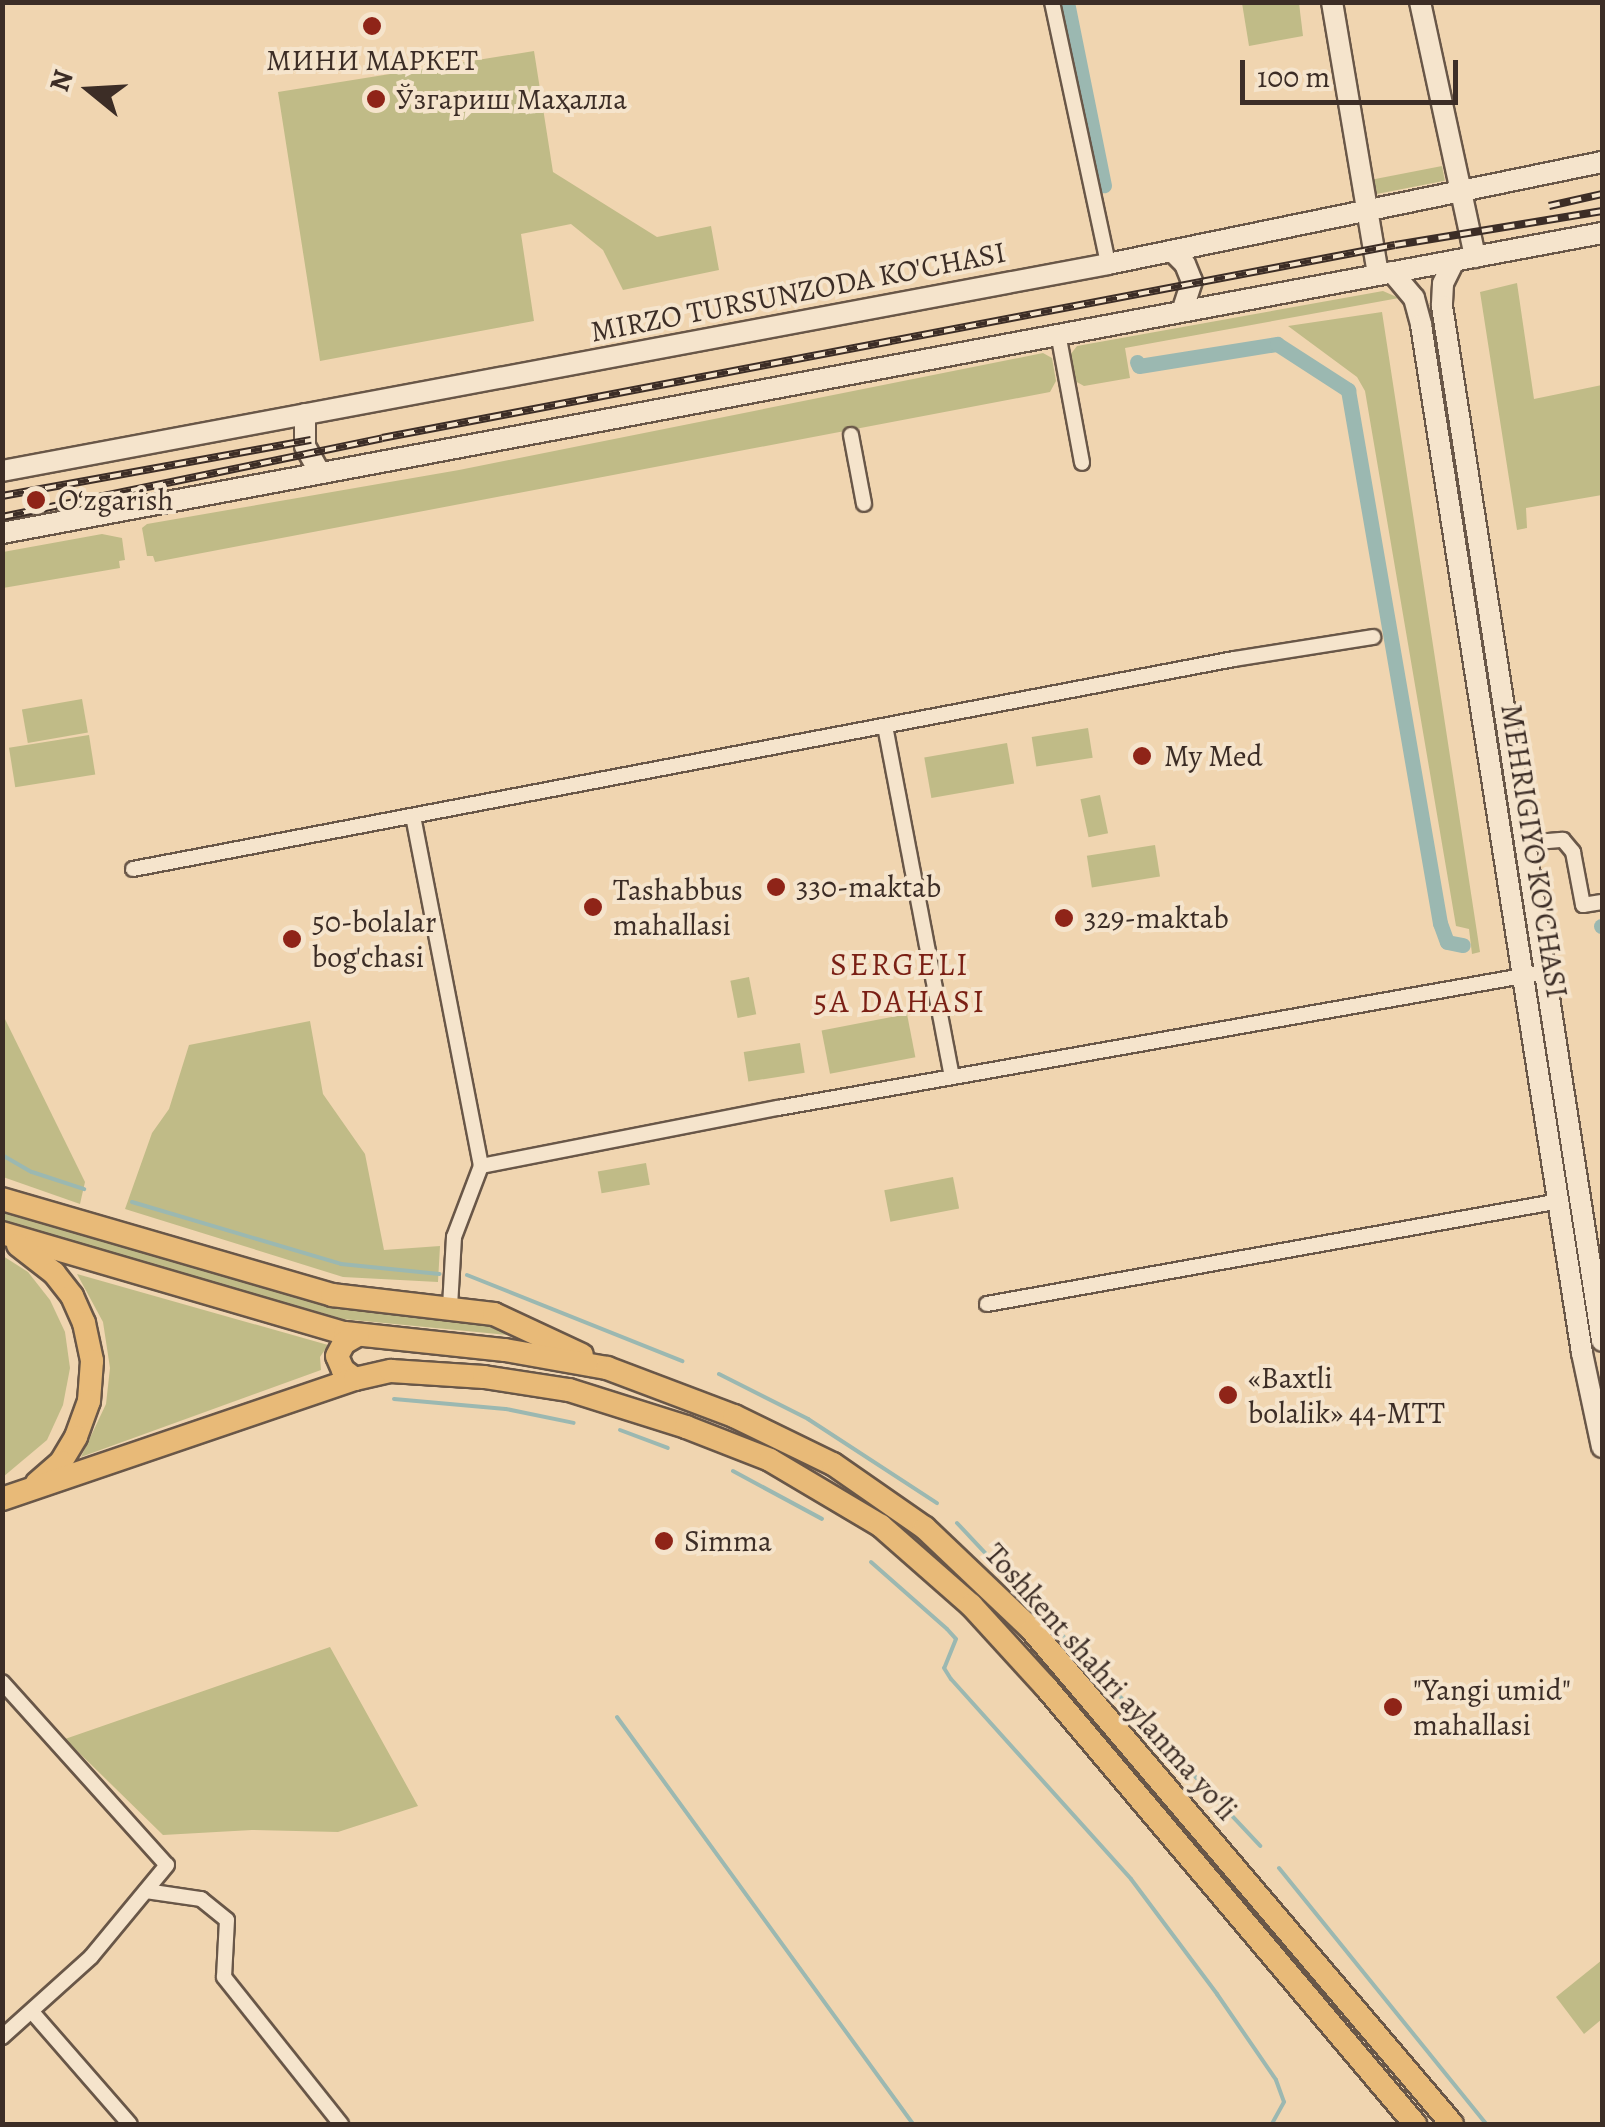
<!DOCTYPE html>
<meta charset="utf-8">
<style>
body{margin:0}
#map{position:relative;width:1605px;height:2127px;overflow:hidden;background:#f0d5b0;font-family:Alegreya,serif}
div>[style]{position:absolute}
.green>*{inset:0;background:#c0bb87;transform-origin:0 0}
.stream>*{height:4px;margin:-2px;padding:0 2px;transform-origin:2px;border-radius:2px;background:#9bb8b1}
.canal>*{height:15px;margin:-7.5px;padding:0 7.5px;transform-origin:7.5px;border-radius:7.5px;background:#9bb8b1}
.roads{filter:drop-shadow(2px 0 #695748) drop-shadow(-2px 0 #695748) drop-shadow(0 2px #695748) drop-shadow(0 -2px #695748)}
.minor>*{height:14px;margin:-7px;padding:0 7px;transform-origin:7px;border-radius:7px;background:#f5e4cc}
.secondary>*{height:20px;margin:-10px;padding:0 10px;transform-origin:10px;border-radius:10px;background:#f5e4cc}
.trunk>*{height:22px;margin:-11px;padding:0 11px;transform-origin:11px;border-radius:11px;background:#e8ba78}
.rail>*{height:8px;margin-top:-4px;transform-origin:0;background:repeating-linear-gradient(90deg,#f5e4cc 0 11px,#3c2d26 0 22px);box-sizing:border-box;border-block:2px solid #3c2d26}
.dots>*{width:28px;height:28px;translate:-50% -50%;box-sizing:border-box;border:5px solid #f5e4cc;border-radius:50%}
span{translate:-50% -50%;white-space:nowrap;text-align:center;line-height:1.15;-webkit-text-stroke:8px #f5e4cc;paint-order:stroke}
.poi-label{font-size:30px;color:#3c2d26}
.left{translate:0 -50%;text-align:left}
.street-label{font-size:30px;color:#3c2d26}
.neighbourhood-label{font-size:32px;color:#7a1f14;letter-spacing:2.5px}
.frame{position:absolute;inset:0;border:5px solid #3c2d26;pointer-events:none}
.north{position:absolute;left:40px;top:40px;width:100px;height:100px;-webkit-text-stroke:8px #f5e4cc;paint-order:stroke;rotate:288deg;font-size:28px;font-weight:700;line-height:40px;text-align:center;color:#3c2d26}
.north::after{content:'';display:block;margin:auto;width:35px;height:45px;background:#3c2d26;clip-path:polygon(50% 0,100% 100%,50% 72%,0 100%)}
.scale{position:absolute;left:1240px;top:60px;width:218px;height:45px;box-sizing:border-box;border:5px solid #3c2d26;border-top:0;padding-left:12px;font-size:30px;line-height:35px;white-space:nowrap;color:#3c2d26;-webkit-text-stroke:8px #f5e4cc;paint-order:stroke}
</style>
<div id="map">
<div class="green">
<div style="clip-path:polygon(1242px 3px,1299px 3px,1303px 36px,1249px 46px)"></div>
<div style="clip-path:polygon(534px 51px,553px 172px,657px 237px,711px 226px,719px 270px,623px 290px,603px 250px,571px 224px,521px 234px,534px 321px,320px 361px,278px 92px)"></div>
<div style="left:1442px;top:166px;width:15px;height:72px;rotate:79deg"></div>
<div style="clip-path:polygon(1517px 283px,1534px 399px,1602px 385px,1602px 495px,1526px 508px,1527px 528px,1517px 530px,1480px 292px)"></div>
<div style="clip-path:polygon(1383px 291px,1399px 298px,1125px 348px,1130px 378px,1084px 386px,1075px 381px,1070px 355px,1077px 346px)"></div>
<div style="clip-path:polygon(1382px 312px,1480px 952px,1472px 954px,1469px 929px,1456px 926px,1365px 391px,1357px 377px,1288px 326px)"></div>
<div style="clip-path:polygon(1043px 353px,1052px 358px,1056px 381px,1050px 392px,155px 562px,153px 556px,147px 556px,142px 528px,147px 524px,459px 470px)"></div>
<div style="clip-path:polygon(102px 534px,122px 538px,125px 560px,119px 561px,120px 568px,3px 588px,3px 552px)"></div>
<div style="left:82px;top:699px;width:34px;height:61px;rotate:80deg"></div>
<div style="left:1088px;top:728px;width:30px;height:57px;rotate:81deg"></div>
<div style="left:89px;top:735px;width:40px;height:81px;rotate:81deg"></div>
<div style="left:1007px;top:743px;width:41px;height:84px;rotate:80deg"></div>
<div style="left:1100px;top:795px;width:39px;height:20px;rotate:78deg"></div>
<div style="left:1155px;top:845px;width:32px;height:69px;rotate:81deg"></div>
<div style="left:749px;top:977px;width:38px;height:19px;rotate:79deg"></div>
<div style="clip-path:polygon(2px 1013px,85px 1182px,80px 1204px,3px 1177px)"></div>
<div style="left:907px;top:1014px;width:44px;height:87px;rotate:79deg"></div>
<div style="clip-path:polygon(310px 1021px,323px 1094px,365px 1154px,384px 1250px,440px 1246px,438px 1282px,343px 1277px,125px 1209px,152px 1133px,169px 1109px,189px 1045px)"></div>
<div style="left:800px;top:1043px;width:30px;height:57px;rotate:81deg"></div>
<div style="left:646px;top:1163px;width:22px;height:49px;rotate:80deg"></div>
<div style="left:953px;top:1177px;width:32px;height:70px;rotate:79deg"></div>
<div style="clip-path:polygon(2px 1207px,346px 1308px,468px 1317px,529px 1337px,343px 1319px,31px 1230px,3px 1220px)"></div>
<div style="clip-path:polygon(3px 1256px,28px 1272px,50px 1300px,65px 1332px,70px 1368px,63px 1405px,47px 1440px,3px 1477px)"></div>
<div style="clip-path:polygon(77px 1274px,328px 1345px,320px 1357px,321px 1370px,81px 1457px,106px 1404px,110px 1368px,103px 1322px)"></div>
<div style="clip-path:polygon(330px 1647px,418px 1806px,338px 1832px,252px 1830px,163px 1835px,65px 1739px)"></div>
<div style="clip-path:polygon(1602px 1960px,1602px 2019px,1584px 2034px,1556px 1997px)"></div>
</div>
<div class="stream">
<div style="left:2px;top:1155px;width:34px;rotate:30deg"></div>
<div style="left:32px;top:1172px;width:55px;rotate:18.1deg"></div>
<div style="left:132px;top:1202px;width:218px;rotate:16.5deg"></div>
<div style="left:341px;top:1264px;width:99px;rotate:5.8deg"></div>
<div style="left:467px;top:1275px;width:232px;rotate:21.8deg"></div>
<div style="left:719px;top:1374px;width:100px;rotate:26.8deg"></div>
<div style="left:808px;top:1419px;width:154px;rotate:33.1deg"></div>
<div style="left:394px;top:1399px;width:112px;rotate:5.1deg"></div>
<div style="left:506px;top:1409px;width:69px;rotate:11.6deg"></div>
<div style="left:620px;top:1430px;width:51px;rotate:20.6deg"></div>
<div style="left:733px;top:1471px;width:101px;rotate:28.3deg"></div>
<div style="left:957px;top:1523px;width:443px;rotate:46.8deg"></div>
<div style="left:871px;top:1562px;width:101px;rotate:41.4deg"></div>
<div style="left:947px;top:1629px;width:13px;rotate:48deg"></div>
<div style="left:956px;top:1639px;width:31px;rotate:112deg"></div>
<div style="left:944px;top:1668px;width:13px;rotate:58deg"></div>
<div style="left:951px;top:1679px;width:269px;rotate:48deg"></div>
<div style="left:1131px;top:1879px;width:144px;rotate:53.2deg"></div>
<div style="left:1217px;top:1994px;width:104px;rotate:55.5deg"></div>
<div style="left:1276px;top:2080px;width:23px;rotate:70deg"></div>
<div style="left:1284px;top:2102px;width:25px;rotate:119deg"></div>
<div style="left:617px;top:1717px;width:503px;rotate:53.97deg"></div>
<div style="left:1279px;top:1868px;width:329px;rotate:51deg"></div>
</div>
<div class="canal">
<div style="left:1067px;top:2px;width:187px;rotate:78.6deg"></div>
<div style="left:1137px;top:362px;width:4px;rotate:63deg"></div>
<div style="left:1139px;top:366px;width:140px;rotate:-9.1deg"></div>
<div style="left:1277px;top:344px;width:85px;rotate:32.9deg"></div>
<div style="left:1348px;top:390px;width:541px;rotate:80.21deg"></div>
<div style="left:1440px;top:923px;width:20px;rotate:70deg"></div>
<div style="left:1447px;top:942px;width:16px;rotate:11deg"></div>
<div style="left:1601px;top:926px;width:1px"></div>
</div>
<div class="roads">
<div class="minor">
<div style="left:1052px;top:2px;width:268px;rotate:77.9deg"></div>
<div style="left:1058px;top:333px;width:132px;rotate:79.5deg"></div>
<div style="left:851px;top:435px;width:70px;rotate:79.3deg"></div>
<div style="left:885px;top:726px;width:357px;rotate:79.2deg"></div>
<div style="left:413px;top:816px;width:357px;rotate:79deg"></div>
<div style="left:481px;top:1166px;width:76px;rotate:110.8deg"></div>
<div style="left:454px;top:1237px;width:70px;rotate:93.3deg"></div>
<div style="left:1525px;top:843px;width:38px;rotate:-5deg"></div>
<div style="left:1563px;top:840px;width:16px;rotate:50deg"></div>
<div style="left:1573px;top:852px;width:54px;rotate:79.3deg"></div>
<div style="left:1583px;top:905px;width:19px;rotate:-9deg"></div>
<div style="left:133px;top:869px;width:1121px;rotate:-10.8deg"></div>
<div style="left:1234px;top:659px;width:141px;rotate:-9deg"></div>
<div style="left:481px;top:1166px;width:303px;rotate:-11.1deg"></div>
<div style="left:778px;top:1108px;width:779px;rotate:-10.05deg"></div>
<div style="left:987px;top:1304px;width:582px;rotate:-10.19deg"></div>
<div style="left:2px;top:1682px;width:246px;rotate:48deg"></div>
<div style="left:167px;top:1865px;width:119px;rotate:129.6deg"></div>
<div style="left:91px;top:1957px;width:120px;rotate:138deg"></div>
<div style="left:146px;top:1891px;width:56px;rotate:8.3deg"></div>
<div style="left:201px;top:1899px;width:33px;rotate:39deg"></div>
<div style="left:227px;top:1920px;width:57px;rotate:93deg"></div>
<div style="left:224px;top:1977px;width:188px;rotate:51.5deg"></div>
<div style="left:33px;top:2013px;width:147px;rotate:48.9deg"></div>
</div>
<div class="secondary">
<div style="left:1332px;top:2px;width:276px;rotate:80.4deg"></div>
<div style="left:1420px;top:2px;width:261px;rotate:77.8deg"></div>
<div style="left:1172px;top:251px;width:18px;rotate:45deg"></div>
<div style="left:1185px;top:264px;width:18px;rotate:68deg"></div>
<div style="left:1192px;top:281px;width:29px;rotate:108deg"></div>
<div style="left:1454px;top:261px;width:25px;rotate:116deg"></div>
<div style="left:1443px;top:284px;width:22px;rotate:93deg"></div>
<div style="left:1442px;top:306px;width:1047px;rotate:81.21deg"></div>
<div style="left:1392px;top:272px;width:34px;rotate:50deg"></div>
<div style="left:1414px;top:298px;width:28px;rotate:75deg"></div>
<div style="left:1421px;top:325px;width:1041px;rotate:81.1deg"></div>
<div style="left:1582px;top:1353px;width:96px;rotate:78deg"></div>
<div style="left:305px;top:414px;width:32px;rotate:90deg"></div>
<div style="left:305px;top:446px;width:31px;rotate:61deg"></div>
<div style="left:2px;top:471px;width:1125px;rotate:-10.6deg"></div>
<div style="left:1108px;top:264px;width:504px;rotate:-11.67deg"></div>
<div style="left:2px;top:533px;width:1628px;rotate:-10.62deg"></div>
</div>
<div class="trunk">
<div style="left:2px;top:1199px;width:344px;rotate:16.2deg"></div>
<div style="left:332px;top:1295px;width:163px;rotate:6.7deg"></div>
<div style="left:494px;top:1314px;width:97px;rotate:25deg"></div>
<div style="left:2px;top:1233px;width:357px;rotate:16.3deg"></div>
<div style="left:345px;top:1333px;width:161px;rotate:6.1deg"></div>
<div style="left:505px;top:1350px;width:104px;rotate:10deg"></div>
<div style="left:607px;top:1368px;width:136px;rotate:20.7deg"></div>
<div style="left:734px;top:1416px;width:110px;rotate:25.9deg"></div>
<div style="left:833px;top:1464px;width:112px;rotate:34.8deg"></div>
<div style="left:925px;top:1528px;width:148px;rotate:43.6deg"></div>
<div style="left:1032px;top:1630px;width:648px;rotate:49.63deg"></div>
<div style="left:18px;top:1245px;width:46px;rotate:37.9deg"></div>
<div style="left:54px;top:1273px;width:29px;rotate:52deg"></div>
<div style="left:72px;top:1296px;width:30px;rotate:66deg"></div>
<div style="left:84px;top:1323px;width:39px;rotate:78deg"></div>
<div style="left:92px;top:1361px;width:40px;rotate:94.3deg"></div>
<div style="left:89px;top:1401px;width:38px;rotate:110deg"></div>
<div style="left:76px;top:1437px;width:29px;rotate:121deg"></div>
<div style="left:61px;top:1462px;width:32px;rotate:139deg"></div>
<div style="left:355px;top:1379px;width:15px;rotate:-143deg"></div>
<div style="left:343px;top:1370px;width:15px;rotate:-113deg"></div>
<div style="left:337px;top:1356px;width:15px;rotate:-62deg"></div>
<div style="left:344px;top:1343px;width:16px;rotate:-30deg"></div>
<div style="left:2px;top:1499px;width:373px;rotate:-18.8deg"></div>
<div style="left:355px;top:1379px;width:37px;rotate:-13deg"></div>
<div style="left:391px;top:1371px;width:93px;rotate:3.7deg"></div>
<div style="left:484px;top:1377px;width:86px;rotate:8.7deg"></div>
<div style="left:569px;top:1390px;width:123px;rotate:17.5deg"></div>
<div style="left:686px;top:1427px;width:90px;rotate:21.4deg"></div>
<div style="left:770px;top:1460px;width:129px;rotate:30.7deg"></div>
<div style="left:881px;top:1526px;width:120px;rotate:41.3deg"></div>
<div style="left:971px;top:1605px;width:111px;rotate:47.6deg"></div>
<div style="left:1046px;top:1687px;width:572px;rotate:49.82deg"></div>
</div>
</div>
<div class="rail">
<div style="left:1549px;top:206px;width:54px;rotate:-12.8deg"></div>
<div style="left:2px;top:496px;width:314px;rotate:-10.3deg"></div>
<div style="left:2px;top:517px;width:388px;rotate:-11.7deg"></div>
<div style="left:382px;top:438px;width:1031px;rotate:-10.79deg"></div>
<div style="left:1395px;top:245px;width:210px;rotate:-9.3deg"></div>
</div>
<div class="dots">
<div style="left:372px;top:26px;background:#8f2418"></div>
<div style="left:376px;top:99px;background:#8f2418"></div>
<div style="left:36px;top:500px;background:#8f2418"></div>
<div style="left:1142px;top:756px;background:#8f2418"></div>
<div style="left:776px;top:887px;background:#8f2418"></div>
<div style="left:593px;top:907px;background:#8f2418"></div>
<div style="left:1064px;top:918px;background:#8f2418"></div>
<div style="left:292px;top:939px;background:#8f2418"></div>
<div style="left:1228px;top:1395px;background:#8f2418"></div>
<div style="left:664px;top:1541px;background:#8f2418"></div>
<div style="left:1393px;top:1707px;background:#8f2418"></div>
</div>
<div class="poi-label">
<span style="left:372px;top:60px">МИНИ МАРКЕТ</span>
<span class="left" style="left:396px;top:99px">Ўзгариш Маҳалла</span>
<span class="left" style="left:58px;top:500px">O‘zgarish</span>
<span class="left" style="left:1164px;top:756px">My Med</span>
<span class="left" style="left:796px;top:887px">330-maktab</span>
<span class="left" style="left:613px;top:907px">Tashabbus<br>mahallasi</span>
<span class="left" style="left:1084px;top:918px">329-maktab</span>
<span class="left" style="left:312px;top:939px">50-bolalar<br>bog'chasi</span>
<span class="left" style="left:1248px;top:1395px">«Baxtli<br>bolalik» 44-MTT</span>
<span class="left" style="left:684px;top:1541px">Simma</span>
<span class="left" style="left:1413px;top:1707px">"Yangi umid"<br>mahallasi</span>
</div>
<div class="street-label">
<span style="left:798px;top:292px;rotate:-11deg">MIRZO TURSUNZODA KO'CHASI</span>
<span style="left:1534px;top:851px;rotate:81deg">MEHRIGIYO KO'CHASI</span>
<span style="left:1111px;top:1682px;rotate:48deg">Toshkent shahri aylanma yoʻli</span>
</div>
<div class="neighbourhood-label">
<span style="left:900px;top:983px">SERGELI<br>5A DAHASI</span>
</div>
<div class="frame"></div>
<div class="north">N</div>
<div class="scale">100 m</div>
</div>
